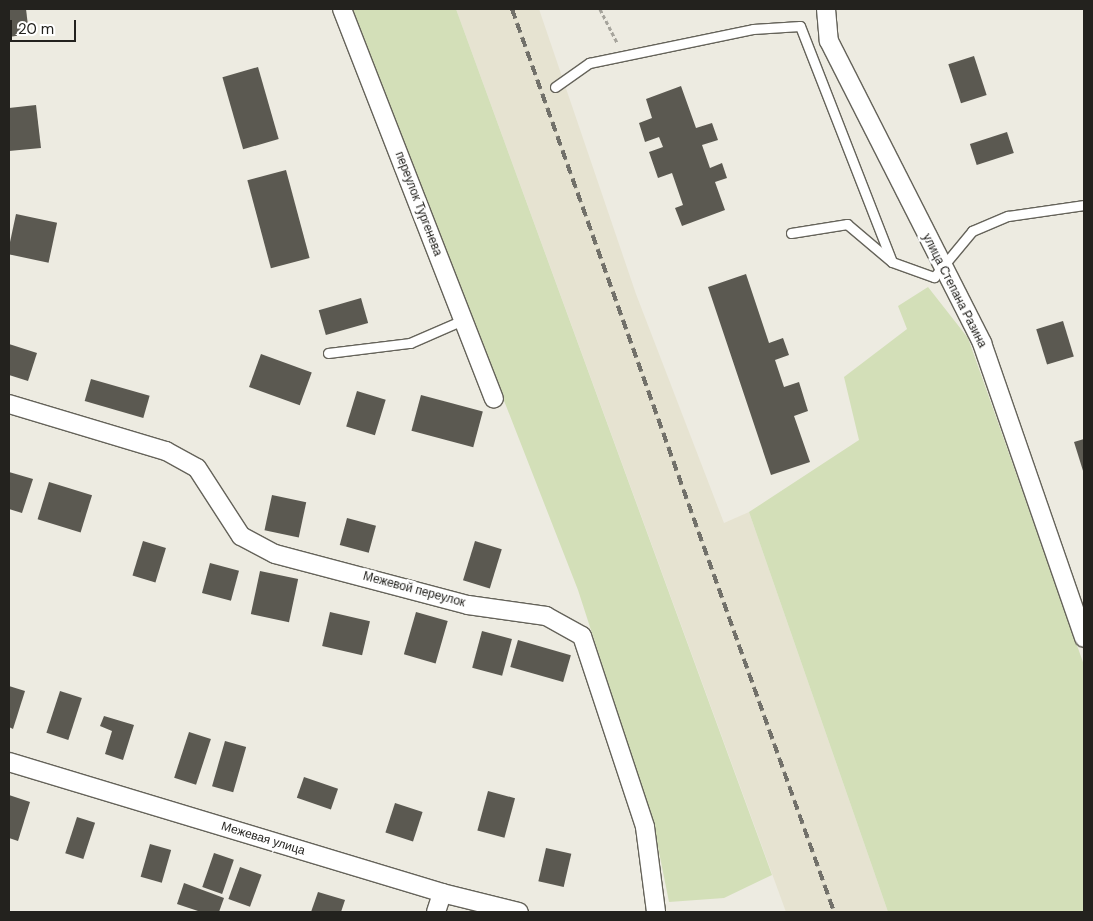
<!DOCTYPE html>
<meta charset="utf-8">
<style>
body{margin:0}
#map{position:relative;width:1093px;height:921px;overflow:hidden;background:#edebe1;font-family:"DM Sans",sans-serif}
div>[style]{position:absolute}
.built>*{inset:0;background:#e6e3d1}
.green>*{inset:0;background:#d3dfb8}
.building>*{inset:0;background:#5b5951;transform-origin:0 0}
.path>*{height:3px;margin-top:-1.5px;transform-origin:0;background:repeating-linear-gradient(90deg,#a6a49c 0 4px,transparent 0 6.5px)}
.roads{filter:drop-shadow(1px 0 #65635a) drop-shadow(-1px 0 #65635a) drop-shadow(0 1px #65635a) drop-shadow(0 -1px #65635a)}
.service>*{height:9px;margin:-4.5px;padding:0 4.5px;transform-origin:4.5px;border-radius:4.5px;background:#fff}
.minor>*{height:18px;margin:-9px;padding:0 9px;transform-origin:9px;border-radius:9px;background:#fff}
.rail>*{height:4px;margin-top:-2px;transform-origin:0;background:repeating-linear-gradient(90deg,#72716a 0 10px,transparent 0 15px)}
span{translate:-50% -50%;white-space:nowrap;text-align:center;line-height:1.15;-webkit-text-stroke:5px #fff;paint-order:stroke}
.street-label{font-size:12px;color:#23221e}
.frame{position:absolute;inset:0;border:10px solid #23221e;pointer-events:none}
.scale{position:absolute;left:10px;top:20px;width:66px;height:22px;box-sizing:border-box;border:2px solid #23221e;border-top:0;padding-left:6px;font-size:15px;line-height:18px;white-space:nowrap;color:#23221e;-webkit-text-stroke:4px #fff;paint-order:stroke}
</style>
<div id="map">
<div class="built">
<div style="clip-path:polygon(456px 9px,539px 9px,636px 294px,724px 523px,749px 512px,888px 912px,786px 912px)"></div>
</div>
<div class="green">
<div style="clip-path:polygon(351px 9px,456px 9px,772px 875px,724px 898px,669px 902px,653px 822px,578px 590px)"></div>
<div style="clip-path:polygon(928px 287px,968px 338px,1084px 665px,1084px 912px,888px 912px,749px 512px,859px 440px,844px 377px,907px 329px,898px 306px)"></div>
</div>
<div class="building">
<div style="clip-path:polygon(9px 9px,26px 9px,29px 34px,9px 37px)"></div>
<div style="left:974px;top:56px;width:41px;height:27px;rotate:72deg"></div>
<div style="left:258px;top:67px;width:75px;height:37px;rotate:74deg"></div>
<div style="clip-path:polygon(681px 86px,696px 128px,712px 123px,718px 140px,702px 145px,710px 168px,722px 163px,727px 178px,715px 182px,725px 210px,682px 226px,675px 208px,683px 205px,672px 173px,658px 178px,649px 152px,663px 147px,659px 137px,645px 142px,639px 123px,652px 118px,646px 99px)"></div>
<div style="clip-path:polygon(36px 105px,41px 148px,9px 151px,9px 108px)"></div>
<div style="left:1007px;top:132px;width:22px;height:39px;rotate:72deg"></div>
<div style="left:286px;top:170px;width:91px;height:40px;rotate:75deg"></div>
<div style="left:16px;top:214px;width:42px;height:41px;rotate:12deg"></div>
<div style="clip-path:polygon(746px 274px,769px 343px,783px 338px,789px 355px,775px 360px,784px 387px,799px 382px,808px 411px,794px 416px,810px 462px,771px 475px,708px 287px)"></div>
<div style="left:361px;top:298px;width:26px;height:44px;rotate:74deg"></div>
<div style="left:1063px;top:321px;width:37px;height:28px;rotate:73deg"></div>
<div style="clip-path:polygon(9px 344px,37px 353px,28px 381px,9px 375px)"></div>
<div style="left:261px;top:354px;width:54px;height:35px;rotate:20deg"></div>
<div style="left:91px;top:379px;width:61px;height:23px;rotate:16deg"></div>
<div style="left:357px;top:391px;width:30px;height:37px;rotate:17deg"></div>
<div style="left:421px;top:395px;width:64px;height:37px;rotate:15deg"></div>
<div style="clip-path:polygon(1084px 439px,1084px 474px,1074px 442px)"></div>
<div style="clip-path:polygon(9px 472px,33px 479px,22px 513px,9px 509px)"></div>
<div style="left:49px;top:482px;width:45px;height:39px;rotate:17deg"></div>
<div style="left:272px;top:495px;width:35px;height:36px;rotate:12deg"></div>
<div style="left:347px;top:518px;width:30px;height:28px;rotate:15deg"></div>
<div style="left:143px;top:541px;width:24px;height:36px;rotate:17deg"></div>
<div style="left:475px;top:541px;width:28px;height:41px;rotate:17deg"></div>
<div style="left:210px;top:563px;width:30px;height:31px;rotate:15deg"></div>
<div style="left:260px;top:571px;width:39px;height:44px;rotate:12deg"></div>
<div style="left:330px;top:612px;width:41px;height:35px;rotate:13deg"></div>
<div style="left:416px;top:612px;width:33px;height:44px;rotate:16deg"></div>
<div style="left:482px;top:631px;width:31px;height:38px;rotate:15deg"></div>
<div style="left:518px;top:640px;width:55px;height:28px;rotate:16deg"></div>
<div style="clip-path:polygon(9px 686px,25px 691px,13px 729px,9px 727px)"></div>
<div style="left:60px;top:691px;width:23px;height:44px;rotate:18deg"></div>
<div style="clip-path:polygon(104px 716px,134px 725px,123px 760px,105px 754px,112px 731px,100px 726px)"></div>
<div style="left:189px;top:732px;width:23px;height:48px;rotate:18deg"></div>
<div style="left:225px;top:741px;width:22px;height:47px;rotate:16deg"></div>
<div style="left:304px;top:777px;width:36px;height:22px;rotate:19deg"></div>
<div style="left:488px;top:791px;width:28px;height:41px;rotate:15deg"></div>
<div style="clip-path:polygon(9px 795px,30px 802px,18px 841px,9px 838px)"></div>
<div style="left:395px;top:803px;width:29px;height:31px;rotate:18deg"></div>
<div style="left:77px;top:817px;width:19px;height:38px;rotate:18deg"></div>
<div style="left:150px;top:844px;width:22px;height:34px;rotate:16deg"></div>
<div style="left:546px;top:848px;width:26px;height:34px;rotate:13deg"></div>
<div style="left:214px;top:853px;width:21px;height:36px;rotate:19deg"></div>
<div style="left:240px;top:867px;width:23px;height:34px;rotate:20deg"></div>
<div style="clip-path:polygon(184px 883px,224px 898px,219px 912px,201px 912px,177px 904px)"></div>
<div style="clip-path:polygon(318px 892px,345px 900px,341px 912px,311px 912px)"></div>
</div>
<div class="path">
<div style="left:600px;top:9px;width:37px;rotate:63deg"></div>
</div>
<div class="roads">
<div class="service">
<div style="left:555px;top:87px;width:42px;rotate:-35.2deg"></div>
<div style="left:589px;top:63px;width:167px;rotate:-11.7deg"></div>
<div style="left:753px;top:29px;width:47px;rotate:-3.7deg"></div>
<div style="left:800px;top:26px;width:253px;rotate:68.7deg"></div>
<div style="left:791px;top:233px;width:57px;rotate:-9.1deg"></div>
<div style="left:847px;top:224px;width:59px;rotate:40.2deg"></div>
<div style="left:892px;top:262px;width:45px;rotate:19.7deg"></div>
<div style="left:934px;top:277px;width:60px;rotate:-50.4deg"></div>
<div style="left:972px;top:231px;width:39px;rotate:-23deg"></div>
<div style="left:1008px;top:216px;width:77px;rotate:-8.2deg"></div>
<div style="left:328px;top:353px;width:83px;rotate:-7deg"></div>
<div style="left:410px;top:343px;width:58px;rotate:-23.5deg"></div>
</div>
<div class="minor">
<div style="left:342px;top:9px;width:418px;rotate:68.7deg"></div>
<div style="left:826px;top:9px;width:32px;rotate:85deg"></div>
<div style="left:829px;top:41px;width:339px;rotate:63.1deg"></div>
<div style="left:982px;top:343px;width:312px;rotate:70.9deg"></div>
<div style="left:9px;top:404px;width:164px;rotate:16.7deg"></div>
<div style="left:166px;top:451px;width:35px;rotate:29deg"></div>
<div style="left:197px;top:468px;width:81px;rotate:57.1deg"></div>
<div style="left:241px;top:536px;width:38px;rotate:28deg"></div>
<div style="left:275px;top:554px;width:200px;rotate:14.8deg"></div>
<div style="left:468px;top:605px;width:79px;rotate:8deg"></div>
<div style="left:546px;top:616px;width:41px;rotate:29.1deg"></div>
<div style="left:582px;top:636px;width:201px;rotate:71.7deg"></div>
<div style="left:645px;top:827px;width:86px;rotate:82.6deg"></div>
<div style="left:9px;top:762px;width:452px;rotate:16.8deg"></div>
<div style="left:442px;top:893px;width:79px;rotate:13.9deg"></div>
<div style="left:436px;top:912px;width:20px;rotate:-72deg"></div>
</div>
</div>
<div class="rail">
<div style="left:512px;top:9px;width:959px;rotate:70.37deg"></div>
</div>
<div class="street-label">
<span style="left:418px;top:204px;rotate:69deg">переулок Тургенева</span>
<span style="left:954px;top:291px;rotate:63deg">улица Степана Разина</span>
<span style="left:414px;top:590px;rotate:15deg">Межевой переулок</span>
<span style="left:263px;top:839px;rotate:17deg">Межевая улица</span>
</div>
<div class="frame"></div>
<div class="scale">20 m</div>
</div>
